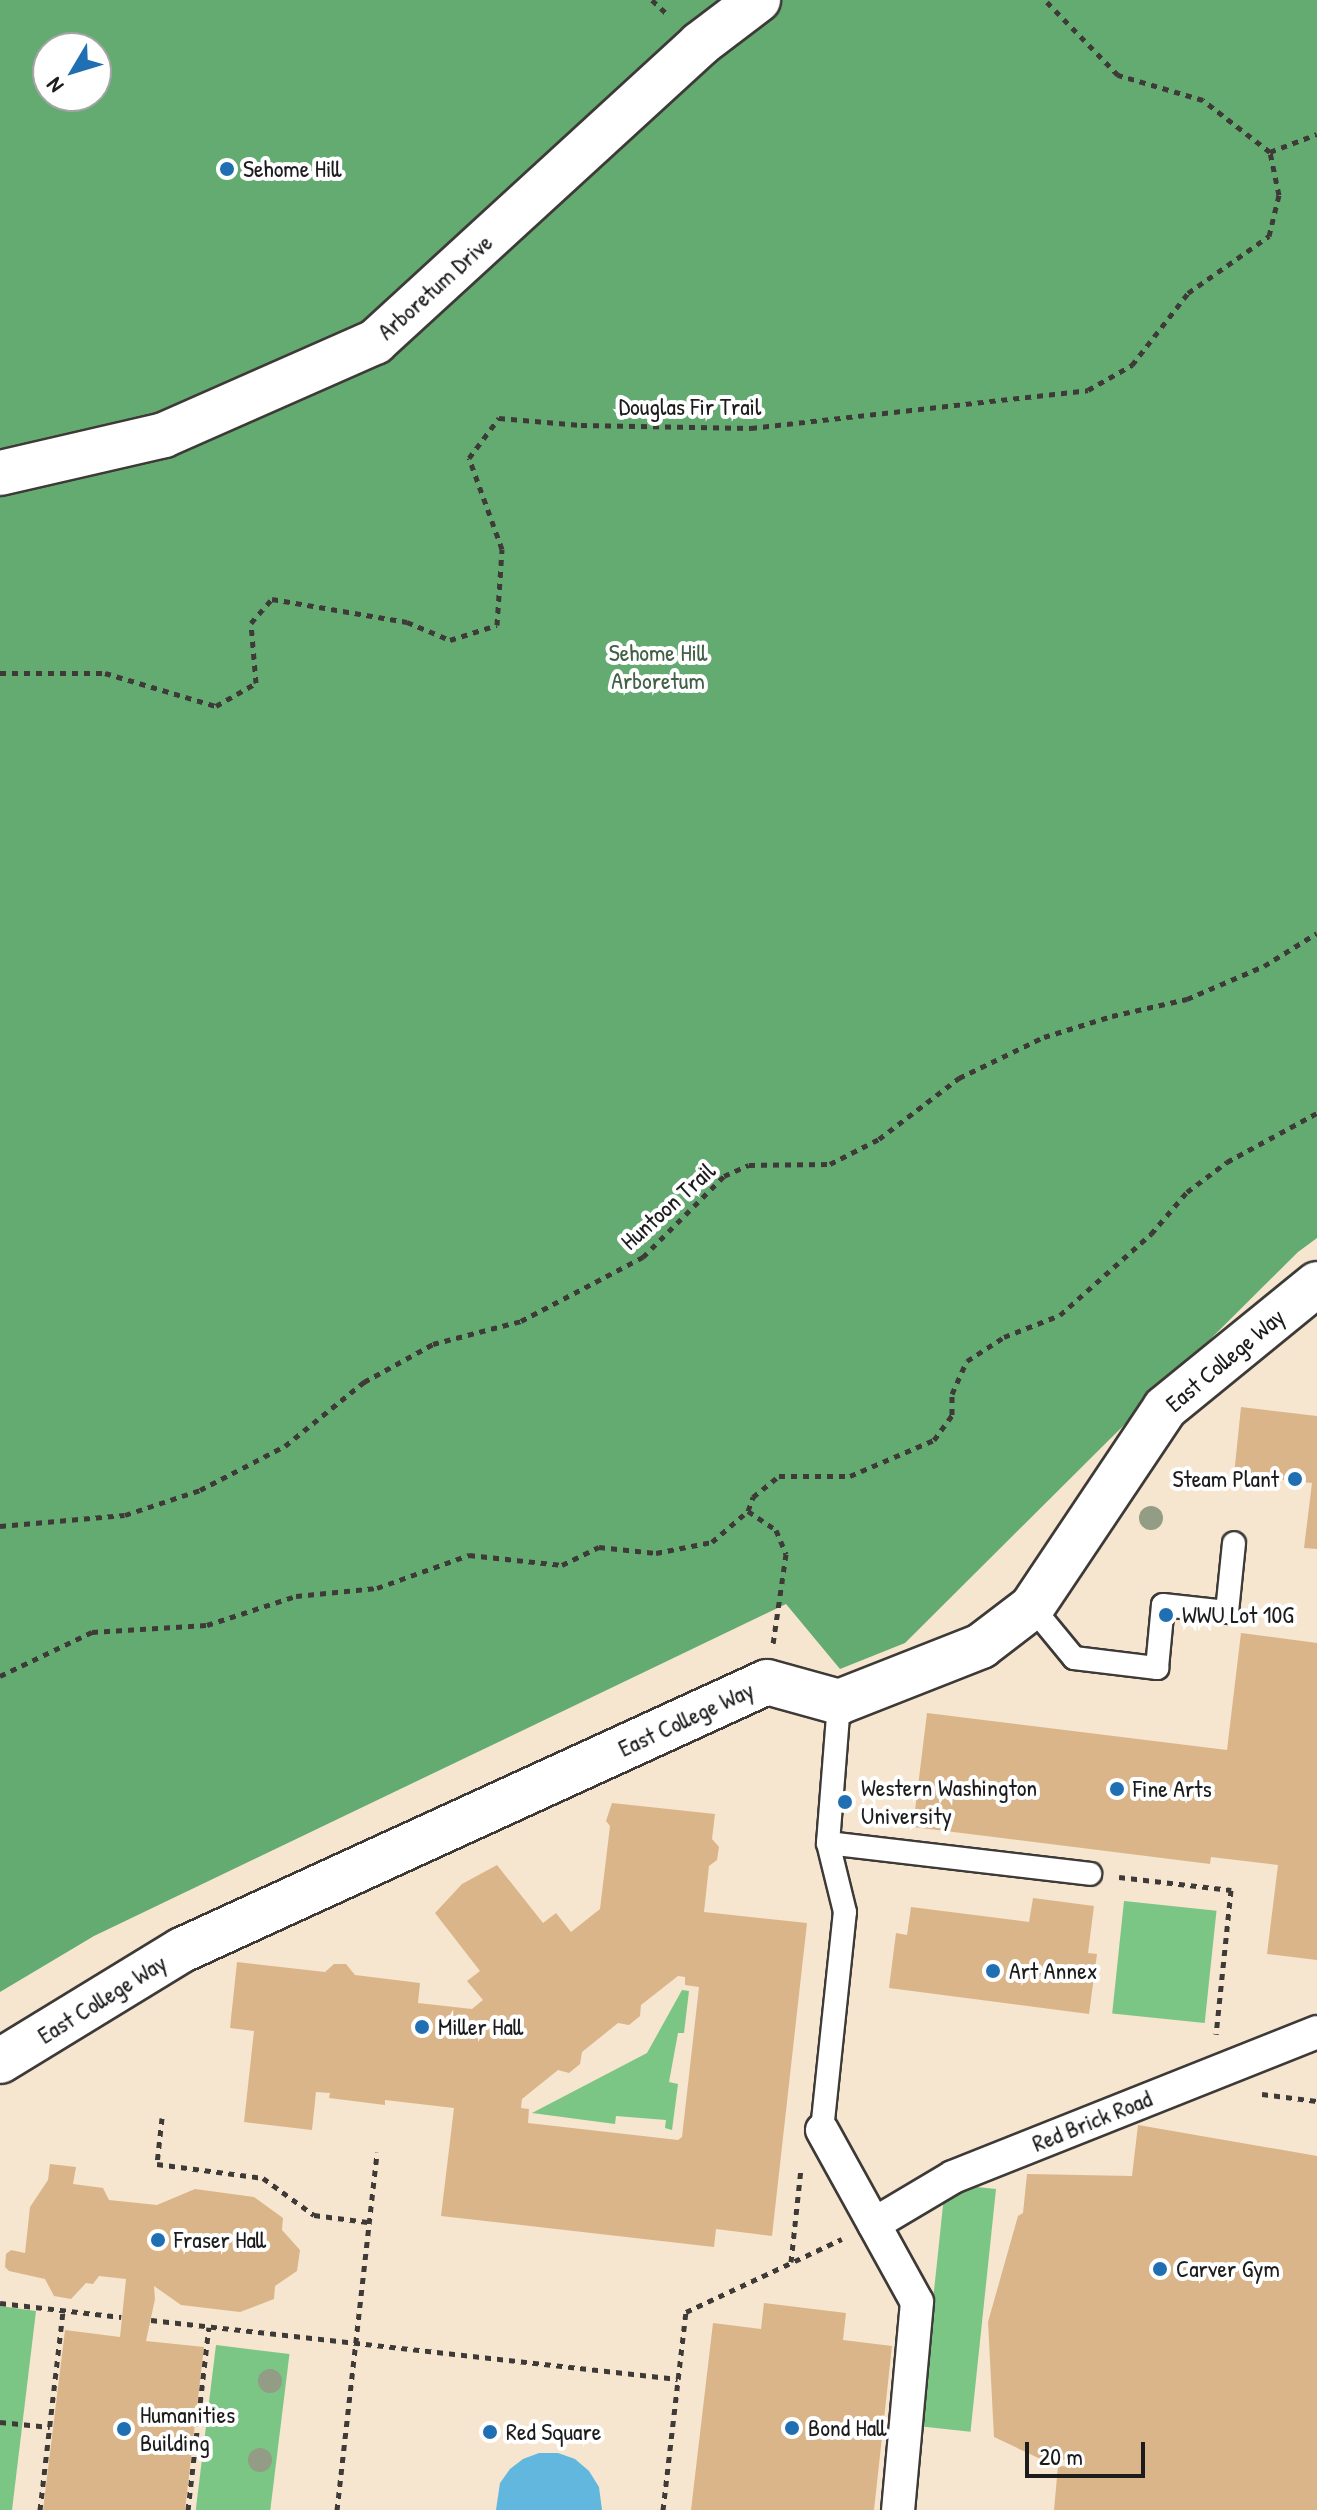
<!DOCTYPE html>
<style>
body{margin:0}
#map{position:relative;width:1317px;height:2510px;overflow:hidden;background:#f6e5cf;font-family:"Patrick Hand",sans-serif}
div>[style]{position:absolute}
.green>*{inset:0;background:#7bc684;transform-origin:0 0}
.forest>*{inset:0;background:#64ab72}
.water>*{inset:0;background:#61b7de}
.building>*{inset:0;background:#dbb58a}
.path>*{height:5px;margin-top:-2.5px;transform-origin:0;background:repeating-linear-gradient(90deg,#3d3a37 0 6px,transparent 0 12px)}
.roads{filter:drop-shadow(2px 0 #3d3a37) drop-shadow(-2px 0 #3d3a37) drop-shadow(0 2px #3d3a37) drop-shadow(0 -2px #3d3a37)}
.service>*{height:22px;margin:-11px;padding:0 11px;transform-origin:11px;border-radius:11px;background:#fff}
.pedestrian>*{height:32px;margin:-16px;padding:0 16px;transform-origin:16px;border-radius:16px;background:#fff}
.minor>*{height:44px;margin:-22px;padding:0 22px;transform-origin:22px;border-radius:22px;background:#fff}
.trees>*{width:24px;height:24px;margin:-12px;border-radius:50%;background:#939c84}
.dots>*{width:22px;height:22px;translate:-50% -50%;box-sizing:border-box;border:4px solid #fff;border-radius:50%}
span{translate:-50% -50%;white-space:nowrap;text-align:center;line-height:1.15;-webkit-text-stroke:8px #fff;paint-order:stroke}
.poi-label{font-size:24px;color:#1c1c1c}
.left{translate:0 -50%;text-align:left}
.right{translate:-100% -50%;text-align:right}
.street-label{font-size:24px;color:#1c1c1c}
.park-label{font-size:24px;color:#426046}
.north{position:absolute;left:32px;top:32px;width:80px;height:80px;box-sizing:border-box;background:#fff;border:2px solid #a4a4a4;border-radius:50%;rotate:232deg;font-size:22px;font-weight:700;line-height:32px;text-align:center;color:#1c1c1c}
.north::after{content:'';display:block;margin:auto;width:28px;height:36px;background:#1f6fb2;clip-path:polygon(50% 0,100% 100%,50% 72%,0 100%)}
.scale{position:absolute;left:1025px;top:2442px;width:120px;height:36px;box-sizing:border-box;border:4px solid #1c1c1c;border-top:0;padding-left:10px;font-size:24px;line-height:28px;white-space:nowrap;color:#1c1c1c;-webkit-text-stroke:6px #fff;paint-order:stroke}
</style>
<div id="map">
<div class="green">
<div style="left:1124px;top:1901px;width:93px;height:113px;rotate:6deg"></div>
<div style="clip-path:polygon(682px 1990px,689px 1991px,684px 2033px,678px 2033px,669px 2082px,678px 2084px,672px 2130px,665px 2128px,666px 2120px,616px 2116px,615px 2124px,532px 2113px,647px 2053px)"></div>
<div style="left:996px;top:2189px;width:244px;height:51px;rotate:96deg"></div>
<div style="clip-path:polygon(0 2306px,36px 2311px,12px 2510px,0 2510px)"></div>
<div style="left:216px;top:2345px;width:74px;height:166px;rotate:7deg"></div>
</div>
<div class="forest">
<div style="clip-path:polygon(evenodd,0 0,1317px 0,1317px 1238px,1298px 1252px,905px 1643px,840px 1669px,786px 1604px,94px 1936px,0 1992px,0 0,48px 48px,96px 48px,96px 96px,48px 96px,48px 48px)"></div>
</div>
<div class="water">
<div style="clip-path:polygon(539px 2453px,558px 2453px,575px 2459px,589px 2471px,599px 2487px,602px 2510px,496px 2510px,500px 2483px,510px 2469px,523px 2459px)"></div>
</div>
<div class="building">
<div style="clip-path:polygon(1241px 1407px,1317px 1416px,1317px 1549px,1304px 1548px,1312px 1483px,1234px 1475px)"></div>
<div style="clip-path:polygon(1241px 1633px,1317px 1643px,1317px 1960px,1267px 1954px,1278px 1865px,1211px 1857px,1210px 1864px,913px 1827px,927px 1713px,1227px 1750px)"></div>
<div style="clip-path:polygon(evenodd,612px 1803px,715px 1814px,712px 1839px,719px 1847px,717px 1860px,709px 1866px,704px 1912px,807px 1923px,772px 2236px,716px 2229px,714px 2247px,441px 2216px,454px 2108px,385px 2100px,385px 2105px,329px 2098px,330px 2093px,316px 2092px,312px 2130px,244px 2122px,254px 2031px,230px 2028px,237px 1962px,325px 1972px,334px 1964px,346px 1964px,355px 1975px,420px 1983px,418px 2003px,472px 2009px,483px 2000px,467px 1981px,480px 1971px,435px 1913px,462px 1884px,497px 1865px,543px 1923px,556px 1913px,571px 1932px,600px 1909px,610px 1826px,606px 1821px,612px 1803px,678px 1976px,685px 1977px,685px 1985px,699px 1987px,682px 2137px,678px 2140px,528px 2123px,529px 2109px,521px 2108px,522px 2099px,558px 2070px,569px 2073px,580px 2064px,582px 2052px,618px 2023px,629px 2025px,640px 2016px,641px 2005px,678px 1976px)"></div>
<div style="clip-path:polygon(1033px 1898px,1094px 1906px,1088px 1953px,1097px 1954px,1089px 2014px,889px 1988px,896px 1933px,907px 1935px,911px 1907px,1029px 1922px)"></div>
<div style="clip-path:polygon(1138px 2125px,1317px 2156px,1317px 2510px,1054px 2510px,1058px 2466px,1079px 2467px,1080px 2456px,1049px 2463px,994px 2437px,988px 2322px,1018px 2216px,1023px 2213px,1027px 2174px,1132px 2176px)"></div>
<div style="clip-path:polygon(50px 2164px,76px 2167px,73px 2184px,103px 2188px,109px 2200px,157px 2205px,195px 2189px,254px 2197px,283px 2218px,282px 2230px,300px 2250px,297px 2271px,275px 2286px,274px 2299px,240px 2312px,181px 2305px,154px 2286px,155px 2299px,146px 2341px,204px 2347px,185px 2510px,43px 2510px,65px 2330px,120px 2337px,126px 2279px,99px 2276px,93px 2284px,86px 2283px,71px 2299px,54px 2296px,45px 2279px,9px 2271px,5px 2267px,6px 2254px,11px 2250px,25px 2253px,30px 2207px,48px 2180px)"></div>
<div style="clip-path:polygon(764px 2303px,846px 2313px,843px 2340px,892px 2346px,874px 2510px,691px 2510px,713px 2323px,761px 2329px)"></div>
</div>
<div class="path">
<div style="left:652px;top:0;width:23px;rotate:43deg"></div>
<div style="left:1270px;top:152px;width:50px;rotate:-21deg"></div>
<div style="left:0;top:673px;width:105px"></div>
<div style="left:105px;top:673px;width:116px;rotate:16.6deg"></div>
<div style="left:216px;top:706px;width:46px;rotate:-29.9deg"></div>
<div style="left:256px;top:683px;width:60px;rotate:-94.8deg"></div>
<div style="left:251px;top:623px;width:32px;rotate:-49deg"></div>
<div style="left:272px;top:599px;width:137px;rotate:9.7deg"></div>
<div style="left:407px;top:622px;width:47px;rotate:22.7deg"></div>
<div style="left:450px;top:640px;width:49px;rotate:-17.7deg"></div>
<div style="left:497px;top:625px;width:76px;rotate:-86.2deg"></div>
<div style="left:502px;top:549px;width:97px;rotate:-109.9deg"></div>
<div style="left:469px;top:458px;width:50px;rotate:-53.1deg"></div>
<div style="left:499px;top:418px;width:82px;rotate:4.9deg"></div>
<div style="left:581px;top:425px;width:170px;rotate:1deg"></div>
<div style="left:751px;top:428px;width:339px;rotate:-6.4deg"></div>
<div style="left:1088px;top:390px;width:51px;rotate:-29.6deg"></div>
<div style="left:1132px;top:365px;width:91px;rotate:-52.1deg"></div>
<div style="left:1188px;top:293px;width:99px;rotate:-35.1deg"></div>
<div style="left:1269px;top:236px;width:42px;rotate:-76.3deg"></div>
<div style="left:1279px;top:195px;width:44px;rotate:-101.8deg"></div>
<div style="left:1270px;top:152px;width:85px;rotate:-142.2deg"></div>
<div style="left:1203px;top:100px;width:89px;rotate:-163.6deg"></div>
<div style="left:1118px;top:75px;width:105px;rotate:-134.2deg"></div>
<div style="left:748px;top:1511px;width:34px;rotate:34deg"></div>
<div style="left:776px;top:1530px;width:26px;rotate:67deg"></div>
<div style="left:786px;top:1554px;width:91px;rotate:98.2deg"></div>
<div style="left:0;top:1526px;width:125px;rotate:-5deg"></div>
<div style="left:125px;top:1515px;width:79px;rotate:-18.4deg"></div>
<div style="left:200px;top:1490px;width:96px;rotate:-27.4deg"></div>
<div style="left:285px;top:1446px;width:102px;rotate:-39deg"></div>
<div style="left:364px;top:1382px;width:79px;rotate:-28.8deg"></div>
<div style="left:433px;top:1344px;width:91px;rotate:-14.6deg"></div>
<div style="left:521px;top:1321px;width:138px;rotate:-27.7deg"></div>
<div style="left:643px;top:1257px;width:115px;rotate:-45deg"></div>
<div style="left:724px;top:1176px;width:27px;rotate:-24deg"></div>
<div style="left:749px;top:1165px;width:81px;rotate:-0.7deg"></div>
<div style="left:830px;top:1164px;width:55px;rotate:-27deg"></div>
<div style="left:879px;top:1139px;width:101px;rotate:-37.3deg"></div>
<div style="left:959px;top:1078px;width:94px;rotate:-25.8deg"></div>
<div style="left:1044px;top:1037px;width:71px;rotate:-17.2deg"></div>
<div style="left:1112px;top:1016px;width:77px;rotate:-12.8deg"></div>
<div style="left:1187px;top:999px;width:84px;rotate:-23.2deg"></div>
<div style="left:1264px;top:966px;width:62px;rotate:-31.9deg"></div>
<div style="left:0;top:1676px;width:102px;rotate:-25.6deg"></div>
<div style="left:92px;top:1632px;width:115px;rotate:-3.5deg"></div>
<div style="left:207px;top:1625px;width:94px;rotate:-18deg"></div>
<div style="left:296px;top:1596px;width:81px;rotate:-5.6deg"></div>
<div style="left:377px;top:1588px;width:98px;rotate:-19.7deg"></div>
<div style="left:469px;top:1555px;width:94px;rotate:6.1deg"></div>
<div style="left:562px;top:1565px;width:41px;rotate:-25.9deg"></div>
<div style="left:599px;top:1547px;width:57px;rotate:6deg"></div>
<div style="left:656px;top:1553px;width:57px;rotate:-11.1deg"></div>
<div style="left:712px;top:1542px;width:48px;rotate:-40.7deg"></div>
<div style="left:748px;top:1511px;width:15px;rotate:-70deg"></div>
<div style="left:753px;top:1497px;width:33px;rotate:-39deg"></div>
<div style="left:779px;top:1476px;width:71px"></div>
<div style="left:850px;top:1476px;width:91px;rotate:-23.2deg"></div>
<div style="left:934px;top:1440px;width:31px;rotate:-54deg"></div>
<div style="left:952px;top:1415px;width:21px;rotate:-90deg"></div>
<div style="left:952px;top:1394px;width:36px;rotate:-66deg"></div>
<div style="left:967px;top:1361px;width:44px;rotate:-33deg"></div>
<div style="left:1004px;top:1337px;width:60px;rotate:-21.4deg"></div>
<div style="left:1060px;top:1315px;width:122px;rotate:-41.7deg"></div>
<div style="left:1151px;top:1234px;width:55px;rotate:-49.4deg"></div>
<div style="left:1187px;top:1192px;width:50px;rotate:-36.9deg"></div>
<div style="left:1227px;top:1162px;width:102px;rotate:-28.6deg"></div>
<div style="left:1119px;top:1877px;width:113px;rotate:6.6deg"></div>
<div style="left:1231px;top:1890px;width:145px;rotate:95.9deg"></div>
<div style="left:1262px;top:2094px;width:55px;rotate:7.3deg"></div>
<div style="left:162px;top:2118px;width:46px;rotate:96.2deg"></div>
<div style="left:157px;top:2164px;width:107px;rotate:7.5deg"></div>
<div style="left:263px;top:2178px;width:63px;rotate:36deg"></div>
<div style="left:314px;top:2215px;width:54px;rotate:7.4deg"></div>
<div style="left:791px;top:2262px;width:95px;rotate:-83.9deg"></div>
<div style="left:0;top:2303px;width:122px;rotate:6.6deg"></div>
<div style="left:151px;top:2320px;width:530px;rotate:6.39deg"></div>
<div style="left:0;top:2422px;width:50px;rotate:5.7deg"></div>
<div style="left:40px;top:2510px;width:200px;rotate:-83.4deg"></div>
<div style="left:188px;top:2510px;width:184px;rotate:-83.5deg"></div>
<div style="left:337px;top:2510px;width:360px;rotate:-83.6deg"></div>
<div style="left:663px;top:2510px;width:199px;rotate:-83.4deg"></div>
<div style="left:686px;top:2312px;width:172px;rotate:-25.1deg"></div>
</div>
<div class="roads">
<div class="service">
<div style="left:1032px;top:1607px;width:66px;rotate:50.5deg"></div>
<div style="left:1074px;top:1658px;width:84px;rotate:6.9deg"></div>
<div style="left:1157px;top:1668px;width:63px;rotate:-84.6deg"></div>
<div style="left:1163px;top:1605px;width:64px;rotate:6.2deg"></div>
<div style="left:1227px;top:1612px;width:69px;rotate:-84.2deg"></div>
<div style="left:828px;top:1843px;width:264px;rotate:6.7deg"></div>
<div style="left:822px;top:2130px;width:219px;rotate:-84deg"></div>
<div style="left:845px;top:1912px;width:71px;rotate:-103.8deg"></div>
<div style="left:828px;top:1843px;width:141px;rotate:-85.5deg"></div>
</div>
<div class="pedestrian">
<div style="left:822px;top:2130px;width:196px;rotate:61.1deg"></div>
<div style="left:917px;top:2302px;width:209px;rotate:95.2deg"></div>
<div style="left:874px;top:2224px;width:92px;rotate:-30.7deg"></div>
<div style="left:953px;top:2177px;width:392px;rotate:-21.7deg"></div>
</div>
<div class="minor">
<div style="left:0;top:473px;width:168px;rotate:-13deg"></div>
<div style="left:164px;top:435px;width:231px;rotate:-23.8deg"></div>
<div style="left:375px;top:342px;width:441px;rotate:-42.5deg"></div>
<div style="left:700px;top:44px;width:73px;rotate:-37.2deg"></div>
<div style="left:0;top:2061px;width:213px;rotate:-31.4deg"></div>
<div style="left:182px;top:1950px;width:643px;rotate:-24.61deg"></div>
<div style="left:767px;top:1682px;width:75px;rotate:15.5deg"></div>
<div style="left:839px;top:1702px;width:153px;rotate:-21.5deg"></div>
<div style="left:981px;top:1646px;width:64px;rotate:-37.4deg"></div>
<div style="left:1032px;top:1607px;width:239px;rotate:-56.2deg"></div>
<div style="left:1165px;top:1408px;width:196px;rotate:-39.2deg"></div>
</div>
</div>
<div class="trees">
<div style="left:1151px;top:1518px"></div>
<div style="left:270px;top:2381px"></div>
<div style="left:260px;top:2460px"></div>
</div>
<div class="dots">
<div style="left:227px;top:169px;background:#1f6fb2"></div>
<div style="left:1295px;top:1479px;background:#1f6fb2"></div>
<div style="left:1166px;top:1615px;background:#1f6fb2"></div>
<div style="left:1117px;top:1789px;background:#1f6fb2"></div>
<div style="left:845px;top:1802px;background:#1f6fb2"></div>
<div style="left:993px;top:1971px;background:#1f6fb2"></div>
<div style="left:422px;top:2027px;background:#1f6fb2"></div>
<div style="left:158px;top:2240px;background:#1f6fb2"></div>
<div style="left:1160px;top:2269px;background:#1f6fb2"></div>
<div style="left:792px;top:2428px;background:#1f6fb2"></div>
<div style="left:124px;top:2429px;background:#1f6fb2"></div>
<div style="left:490px;top:2432px;background:#1f6fb2"></div>
</div>
<div class="poi-label">
<span class="left" style="left:243px;top:169px">Sehome Hill</span>
<span class="right" style="left:1279px;top:1479px">Steam Plant</span>
<span class="left" style="left:1182px;top:1615px">WWU Lot 10G</span>
<span class="left" style="left:861px;top:1802px">Western Washington<br>University</span>
<span class="left" style="left:1133px;top:1789px">Fine Arts</span>
<span class="left" style="left:1009px;top:1971px">Art Annex</span>
<span class="left" style="left:438px;top:2027px">Miller Hall</span>
<span class="left" style="left:174px;top:2240px">Fraser Hall</span>
<span class="left" style="left:1176px;top:2269px">Carver Gym</span>
<span class="left" style="left:140px;top:2429px">Humanities<br>Building</span>
<span class="left" style="left:808px;top:2428px">Bond Hall</span>
<span class="left" style="left:506px;top:2432px">Red Square</span>
</div>
<div class="street-label">
<span style="left:435px;top:287px;rotate:-42deg">Arboretum Drive</span>
<span style="left:690px;top:407px">Douglas Fir Trail</span>
<span style="left:668px;top:1206px;rotate:-42deg">Huntoon Trail</span>
<span style="left:1225px;top:1360px;rotate:-40deg">East College Way</span>
<span style="left:686px;top:1719px;rotate:-25deg">East College Way</span>
<span style="left:102px;top:1999px;rotate:-32deg">East College Way</span>
<span style="left:1092px;top:2121px;rotate:-22deg">Red Brick Road</span>
</div>
<div class="park-label">
<span style="left:658px;top:667px">Sehome Hill<br>Arboretum</span>
</div>
<div class="north">N</div>
<div class="scale">20 m</div>
</div>
